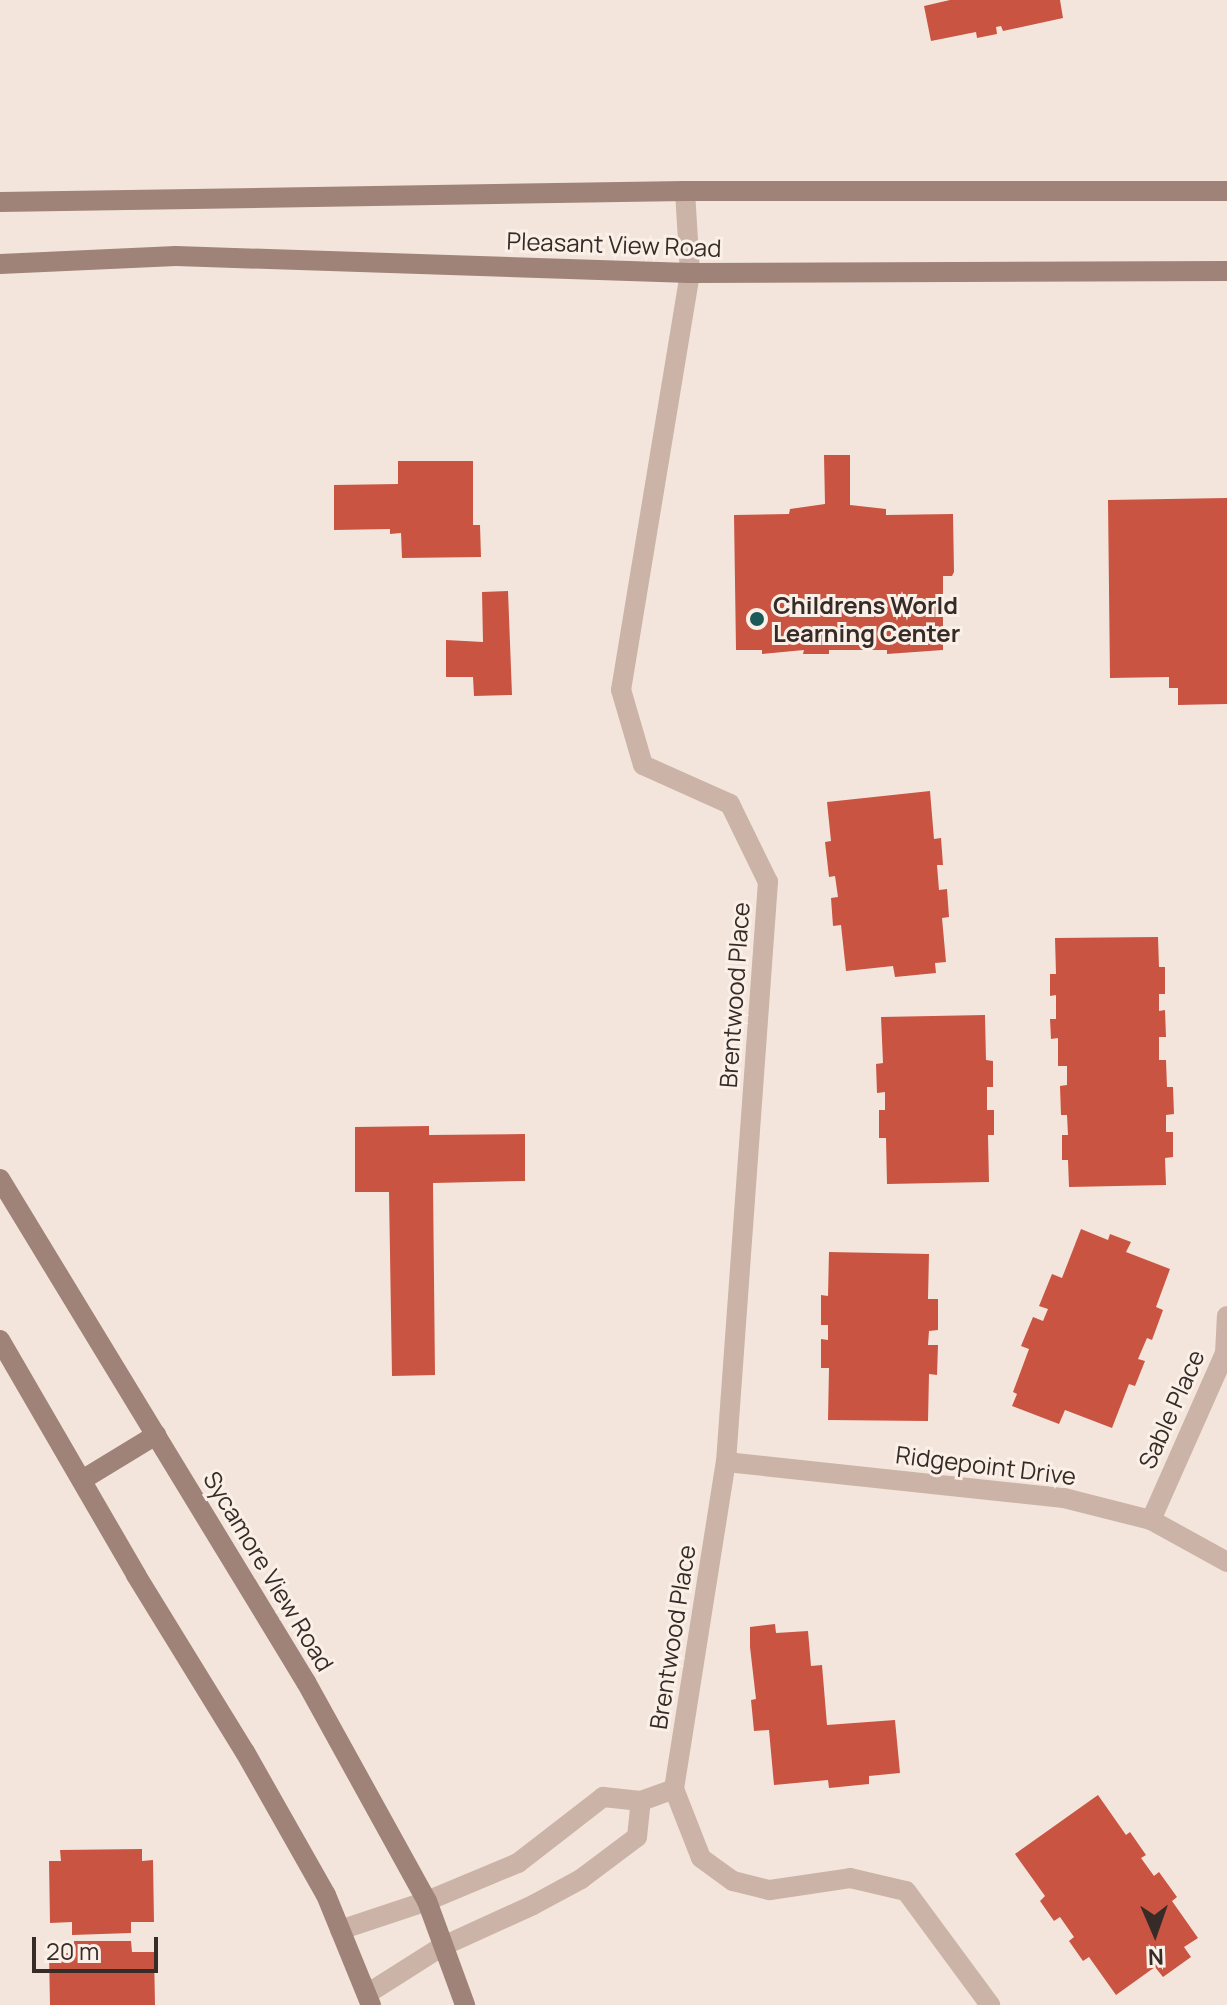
<!DOCTYPE html>
<style>
body{margin:0}
#map{position:relative;width:1227px;height:2005px;overflow:hidden;background:#f3e5db;font-family:Manrope,sans-serif}
div>[style]{position:absolute}
.building>*{inset:0;background:#ca5442}
.street>*{height:20px;margin:-10px;padding:0 10px;transform-origin:10px;border-radius:10px;background:#cbb3a7}
.secondary>*{height:20px;margin:-10px;padding:0 10px;transform-origin:10px;border-radius:10px;background:#9f8278}
.dots>*{width:22px;height:22px;translate:-50% -50%;box-sizing:border-box;border:4px solid #faf0e8;border-radius:50%}
span{translate:-50% -50%;white-space:nowrap;text-align:center;line-height:1.15;-webkit-text-stroke:6px #faf0e8;paint-order:stroke}
.street-label{font-size:24px;color:#372b28}
.poi-label{font-size:24px;color:#372b28;font-weight:700}
.left{translate:0 -50%;text-align:left}
.north{position:absolute;left:1115px;top:1893px;width:80px;height:80px;-webkit-text-stroke:6px #faf0e8;paint-order:stroke;rotate:178deg;font-size:22px;font-weight:700;line-height:32px;text-align:center;color:#372b28}
.north::after{content:'';display:block;margin:auto;width:28px;height:36px;background:#372b28;clip-path:polygon(50% 0,100% 100%,50% 72%,0 100%)}
.scale{position:absolute;left:32px;top:1937px;width:126px;height:36px;box-sizing:border-box;border:4px solid #372b28;border-top:0;padding-left:10px;font-size:24px;line-height:28px;white-space:nowrap;color:#372b28;-webkit-text-stroke:6px #faf0e8;paint-order:stroke}
</style>
<div id="map">
<div class="building">
<div style="clip-path:polygon(950px 0,1060px 0,1063px 18px,1003px 31px,1001px 26px,996px 27px,997px 34px,977px 38px,976px 32px,931px 41px,924px 6px)"></div>
<div style="clip-path:polygon(824px 455px,850px 455px,850px 505px,886px 509px,886px 515px,953px 514px,954px 572px,952px 576px,943px 576px,943px 650px,887px 654px,887px 650px,829px 650px,829px 654px,803px 654px,804px 650px,762px 654px,762px 650px,736px 650px,734px 515px,789px 514px,790px 509px,825px 504px)"></div>
<div style="clip-path:polygon(398px 461px,473px 461px,473px 525px,480px 525px,481px 557px,402px 558px,401px 533px,390px 534px,390px 529px,334px 530px,334px 485px,398px 484px)"></div>
<div style="clip-path:polygon(1227px 498px,1227px 704px,1178px 705px,1178px 688px,1169px 688px,1169px 677px,1110px 678px,1108px 500px)"></div>
<div style="clip-path:polygon(508px 591px,512px 695px,474px 696px,473px 677px,446px 677px,446px 640px,483px 642px,482px 592px)"></div>
<div style="clip-path:polygon(930px 791px,934px 839px,941px 838px,943px 865px,937px 865px,939px 890px,947px 889px,949px 917px,942px 918px,946px 962px,935px 963px,936px 973px,895px 977px,893px 966px,846px 971px,841px 925px,833px 926px,831px 898px,838px 897px,835px 876px,829px 877px,825px 842px,831px 841px,827px 802px)"></div>
<div style="clip-path:polygon(1158px 937px,1159px 967px,1165px 967px,1165px 994px,1159px 994px,1159px 1011px,1165px 1010px,1166px 1037px,1159px 1037px,1159px 1060px,1166px 1060px,1167px 1087px,1173px 1087px,1174px 1114px,1166px 1115px,1166px 1132px,1173px 1132px,1173px 1157px,1165px 1158px,1166px 1185px,1069px 1187px,1068px 1160px,1062px 1160px,1062px 1135px,1068px 1135px,1067px 1115px,1061px 1115px,1060px 1086px,1067px 1085px,1067px 1066px,1058px 1066px,1058px 1038px,1051px 1039px,1050px 1019px,1056px 1019px,1056px 995px,1050px 996px,1050px 974px,1056px 974px,1055px 938px)"></div>
<div style="clip-path:polygon(985px 1015px,986px 1060px,993px 1061px,993px 1087px,987px 1087px,987px 1110px,994px 1110px,994px 1135px,988px 1135px,989px 1182px,887px 1184px,886px 1138px,879px 1138px,879px 1110px,885px 1110px,885px 1092px,877px 1093px,876px 1064px,883px 1063px,881px 1017px)"></div>
<div style="clip-path:polygon(429px 1126px,429px 1135px,525px 1134px,525px 1181px,433px 1183px,435px 1375px,392px 1376px,389px 1192px,355px 1192px,355px 1127px)"></div>
<div style="clip-path:polygon(1081px 1229px,1108px 1240px,1110px 1234px,1131px 1242px,1126px 1252px,1170px 1269px,1156px 1307px,1163px 1310px,1152px 1340px,1147px 1338px,1138px 1359px,1145px 1361px,1135px 1386px,1129px 1384px,1112px 1428px,1065px 1410px,1059px 1424px,1012px 1406px,1017px 1394px,1013px 1392px,1029px 1349px,1021px 1346px,1033px 1317px,1043px 1321px,1048px 1309px,1039px 1306px,1052px 1274px,1062px 1278px)"></div>
<div style="clip-path:polygon(829px 1252px,929px 1254px,928px 1299px,938px 1299px,938px 1330px,929px 1331px,928px 1345px,938px 1345px,937px 1375px,929px 1374px,928px 1421px,828px 1420px,829px 1368px,821px 1368px,821px 1339px,828px 1340px,828px 1325px,821px 1325px,821px 1295px,828px 1296px)"></div>
<div style="clip-path:polygon(775px 1624px,776px 1633px,808px 1631px,811px 1666px,822px 1665px,827px 1725px,895px 1720px,900px 1773px,869px 1776px,869px 1784px,829px 1788px,828px 1780px,774px 1785px,769px 1730px,754px 1731px,751px 1700px,756px 1699px,750px 1647px,750px 1627px)"></div>
<div style="clip-path:polygon(1098px 1795px,1126px 1835px,1130px 1832px,1146px 1855px,1141px 1858px,1154px 1876px,1159px 1872px,1177px 1897px,1172px 1901px,1198px 1938px,1184px 1947px,1191px 1957px,1163px 1977px,1155px 1967px,1116px 1995px,1089px 1957px,1083px 1961px,1069px 1941px,1074px 1937px,1060px 1917px,1054px 1921px,1040px 1901px,1045px 1896px,1015px 1854px)"></div>
<div style="clip-path:polygon(142px 1849px,142px 1861px,153px 1860px,154px 1922px,131px 1922px,131px 1933px,72px 1935px,72px 1922px,50px 1923px,49px 1861px,61px 1861px,60px 1850px)"></div>
<div style="clip-path:polygon(74px 1941px,131px 1941px,132px 1952px,154px 1952px,155px 2005px,50px 2005px,49px 1953px,74px 1953px)"></div>
</div>
<div class="street">
<div style="left:726px;top:1462px;width:340px;rotate:6.1deg"></div>
<div style="left:1064px;top:1498px;width:90px;rotate:14.2deg"></div>
<div style="left:1151px;top:1520px;width:87px;rotate:28.9deg"></div>
<div style="left:1151px;top:1520px;width:183px;rotate:-66.1deg"></div>
<div style="left:1225px;top:1353px;width:37px;rotate:-87deg"></div>
<div style="left:674px;top:1789px;width:74px;rotate:68.6deg"></div>
<div style="left:701px;top:1858px;width:39px;rotate:36deg"></div>
<div style="left:733px;top:1881px;width:38px;rotate:14deg"></div>
<div style="left:770px;top:1890px;width:81px;rotate:-8.5deg"></div>
<div style="left:850px;top:1878px;width:57px;rotate:13.1deg"></div>
<div style="left:906px;top:1891px;width:142px;rotate:53.6deg"></div>
<div style="left:340px;top:1930px;width:92px;rotate:-18.4deg"></div>
<div style="left:427px;top:1901px;width:99px;rotate:-22.7deg"></div>
<div style="left:518px;top:1863px;width:108px;rotate:-37.8deg"></div>
<div style="left:603px;top:1797px;width:38px;rotate:6deg"></div>
<div style="left:641px;top:1801px;width:35px;rotate:-20deg"></div>
<div style="left:674px;top:1789px;width:331px;rotate:-81deg"></div>
<div style="left:726px;top:1462px;width:582px;rotate:-85.86deg"></div>
<div style="left:768px;top:882px;width:87px;rotate:-116deg"></div>
<div style="left:730px;top:804px;width:95px;rotate:-155.9deg"></div>
<div style="left:643px;top:765px;width:78px;rotate:-106.3deg"></div>
<div style="left:621px;top:690px;width:423px;rotate:-80.6deg"></div>
<div style="left:690px;top:273px;width:82px;rotate:-93.5deg"></div>
<div style="left:367px;top:1994px;width:88px;rotate:-32.4deg"></div>
<div style="left:441px;top:1947px;width:101px;rotate:-24.5deg"></div>
<div style="left:533px;top:1905px;width:55px;rotate:-28.4deg"></div>
<div style="left:581px;top:1879px;width:70px;rotate:-36.9deg"></div>
<div style="left:637px;top:1837px;width:36px;rotate:-84deg"></div>
</div>
<div class="secondary">
<div style="left:0;top:202px;width:685px;rotate:-0.92deg"></div>
<div style="left:685px;top:191px;width:542px"></div>
<div style="left:0;top:264px;width:176px;rotate:-2.6deg"></div>
<div style="left:176px;top:256px;width:514px;rotate:1.89deg"></div>
<div style="left:690px;top:273px;width:537px;rotate:-0.21deg"></div>
<div style="left:0;top:1179px;width:589px;rotate:58.69deg"></div>
<div style="left:306px;top:1682px;width:250px;rotate:61.1deg"></div>
<div style="left:427px;top:1901px;width:111px;rotate:69.9deg"></div>
<div style="left:0;top:1340px;width:272px;rotate:59.9deg"></div>
<div style="left:136px;top:1575px;width:208px;rotate:58.4deg"></div>
<div style="left:245px;top:1752px;width:164px;rotate:60.5deg"></div>
<div style="left:326px;top:1895px;width:119px;rotate:67.8deg"></div>
<div style="left:82px;top:1480px;width:87px;rotate:-31.3deg"></div>
</div>
<div class="dots">
<div style="left:757px;top:619px;background:#1b5a58"></div>
</div>
<div class="street-label">
<span style="left:614px;top:244px;rotate:2deg">Pleasant View Road</span>
<span style="left:734px;top:995px;rotate:-86deg">Brentwood Place</span>
<span style="left:1171px;top:1409px;rotate:-66deg">Sable Place</span>
<span style="left:986px;top:1465px;rotate:7deg">Ridgepoint Drive</span>
<span style="left:269px;top:1571px;rotate:59deg">Sycamore View Road</span>
<span style="left:672px;top:1637px;rotate:-81deg">Brentwood Place</span>
</div>
<div class="poi-label">
<span class="left" style="left:773px;top:619px">Childrens World<br>Learning Center</span>
</div>
<div class="north">N</div>
<div class="scale">20 m</div>
</div>
